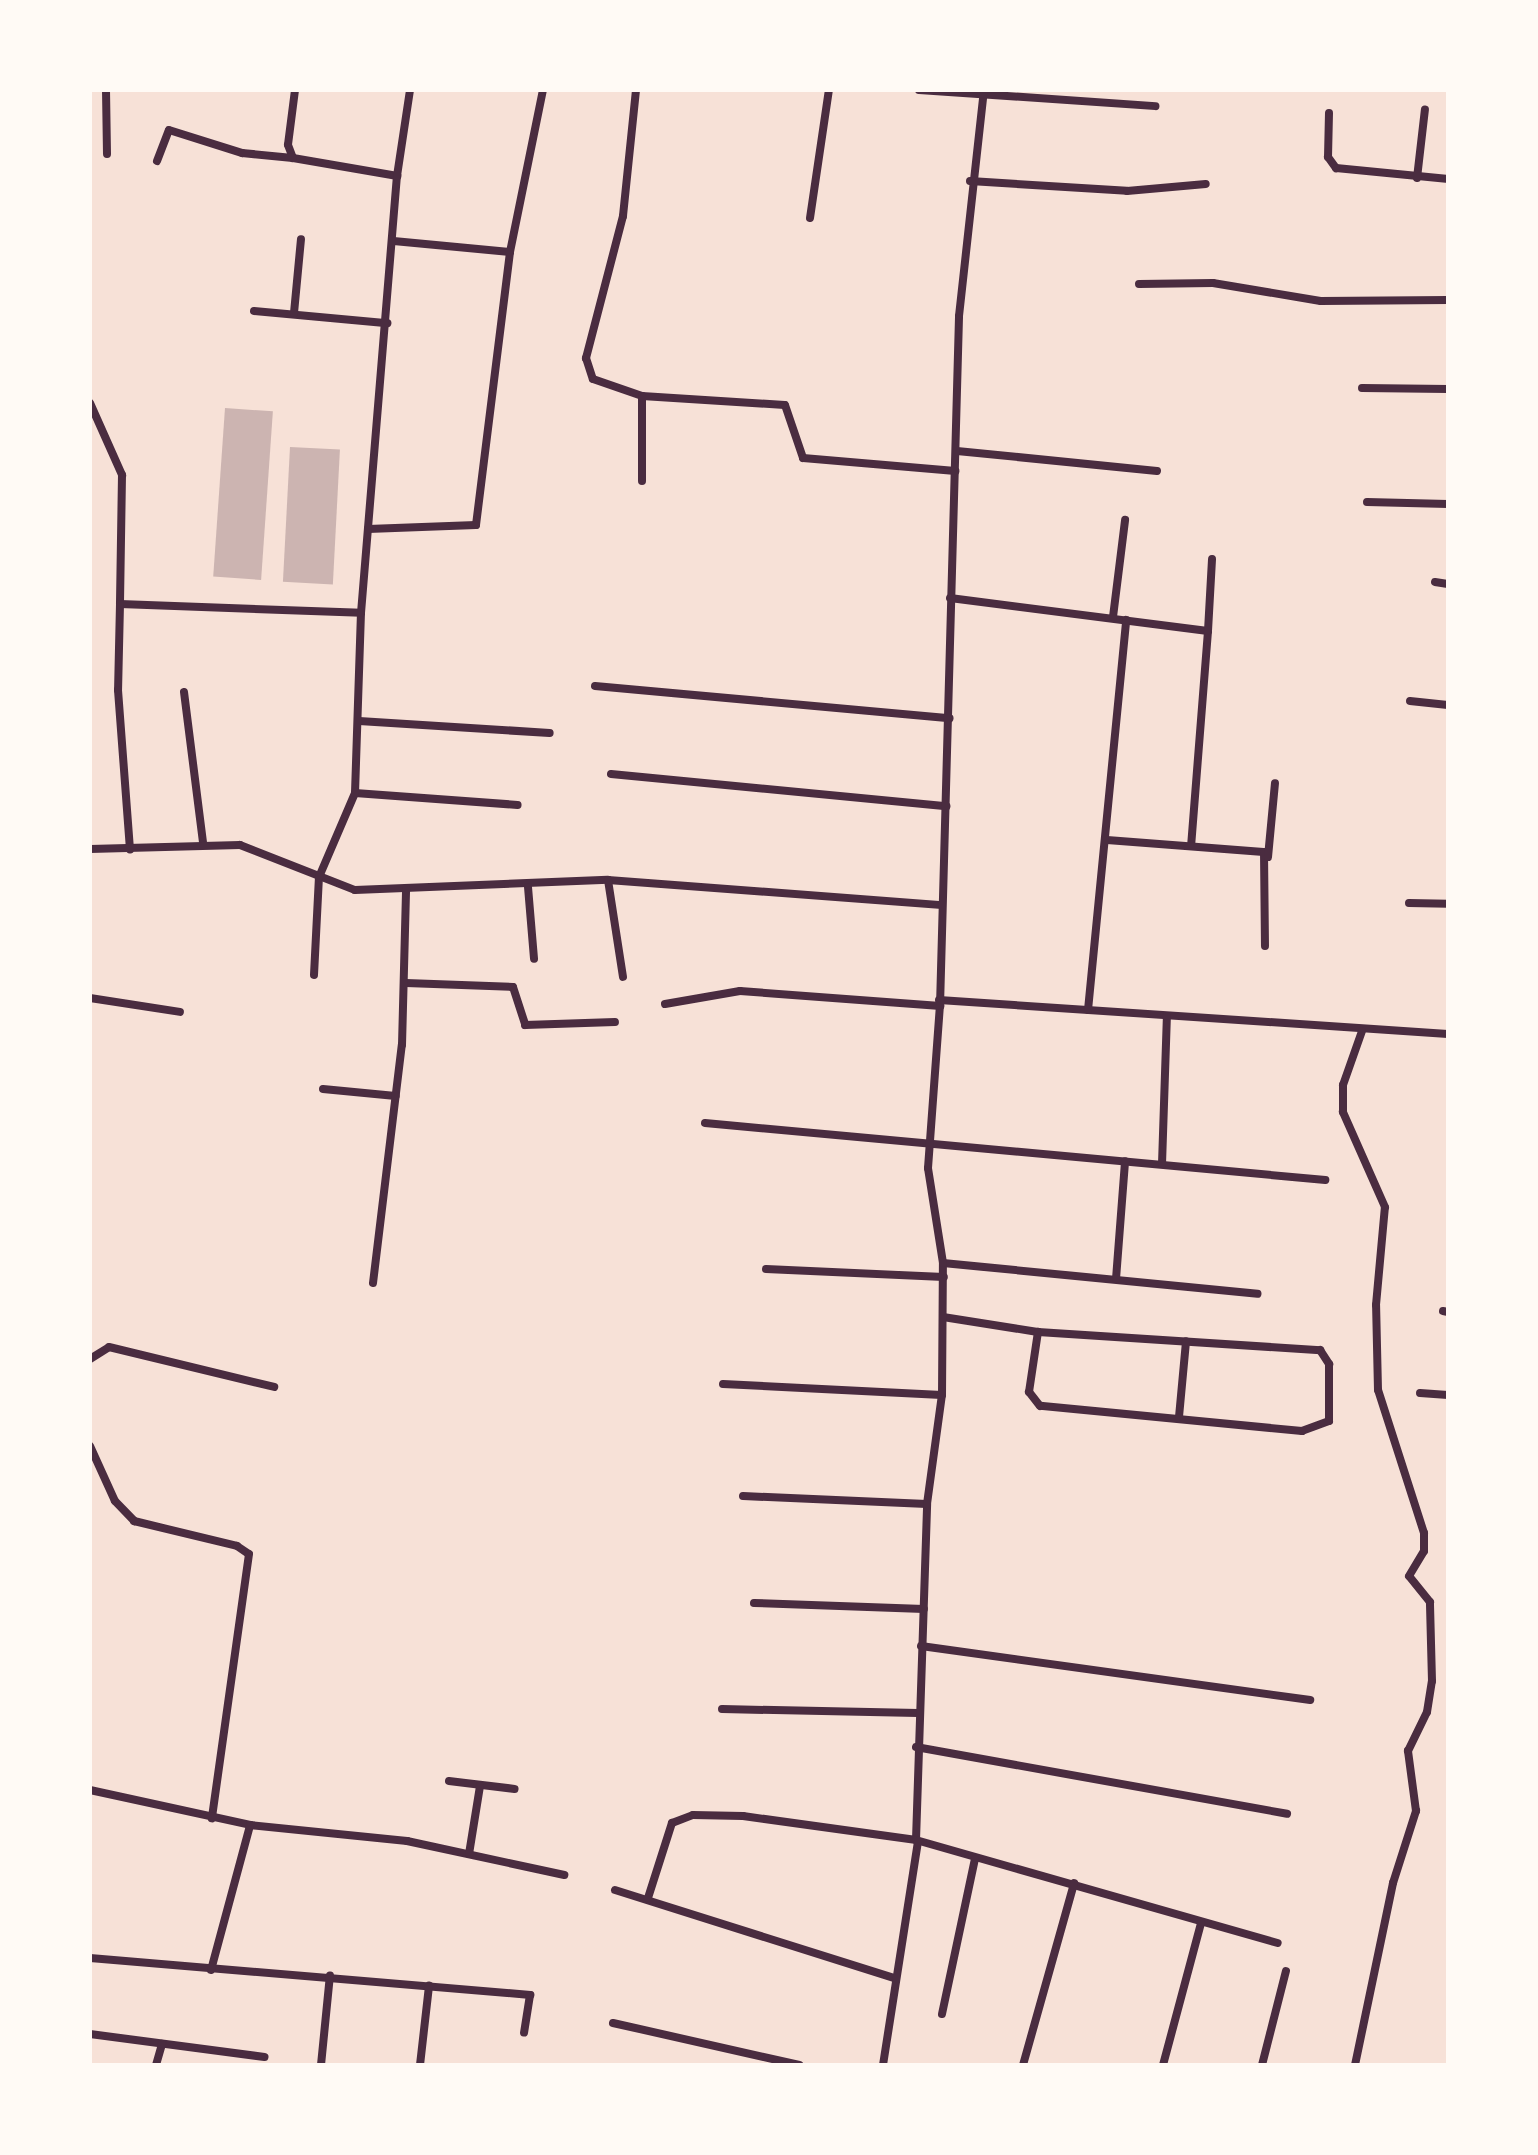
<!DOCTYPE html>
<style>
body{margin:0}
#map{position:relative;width:1538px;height:2155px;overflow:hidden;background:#f7e1d7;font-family:"Asap Condensed",sans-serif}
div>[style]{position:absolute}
.building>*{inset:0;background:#ccb4b1;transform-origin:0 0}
.minor>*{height:8px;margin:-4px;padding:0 4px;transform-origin:4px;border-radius:4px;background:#4a2c40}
span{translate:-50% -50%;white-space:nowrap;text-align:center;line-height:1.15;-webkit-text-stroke:10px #fffaf5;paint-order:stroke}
.frame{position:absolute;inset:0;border:92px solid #fffaf5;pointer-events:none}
</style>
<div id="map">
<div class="building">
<div style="left:225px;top:408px;width:48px;height:169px;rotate:4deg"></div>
<div style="left:290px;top:447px;width:50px;height:135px;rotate:3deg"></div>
</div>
<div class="minor">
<div style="left:106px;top:90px;width:64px;rotate:89.1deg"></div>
<div style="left:295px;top:90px;width:55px;rotate:97.3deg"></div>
<div style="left:288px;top:145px;width:14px;rotate:69deg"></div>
<div style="left:293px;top:158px;width:106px;rotate:9.8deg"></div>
<div style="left:636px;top:90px;width:127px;rotate:95.9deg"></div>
<div style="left:623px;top:216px;width:147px;rotate:104.6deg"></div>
<div style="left:586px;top:358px;width:22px;rotate:72deg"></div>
<div style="left:593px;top:379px;width:52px;rotate:19.1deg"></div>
<div style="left:642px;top:396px;width:143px;rotate:3.6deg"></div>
<div style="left:785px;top:405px;width:56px;rotate:71.2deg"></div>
<div style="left:803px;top:458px;width:153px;rotate:4.9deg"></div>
<div style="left:919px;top:90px;width:237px;rotate:3.9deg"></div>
<div style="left:1329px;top:113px;width:44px;rotate:91.3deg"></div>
<div style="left:1328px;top:157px;width:14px;rotate:54deg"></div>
<div style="left:1336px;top:168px;width:113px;rotate:5.6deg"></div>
<div style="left:157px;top:161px;width:33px;rotate:-69deg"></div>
<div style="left:169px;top:130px;width:77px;rotate:17.5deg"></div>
<div style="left:242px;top:153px;width:51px;rotate:5.6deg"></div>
<div style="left:1417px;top:178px;width:69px;rotate:-83.4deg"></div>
<div style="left:970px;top:181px;width:157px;rotate:3.6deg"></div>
<div style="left:1127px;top:191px;width:79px;rotate:-5.1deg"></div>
<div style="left:810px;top:218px;width:129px;rotate:-81.6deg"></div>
<div style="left:510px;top:252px;width:165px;rotate:-78.5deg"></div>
<div style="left:1139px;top:284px;width:74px;rotate:-0.8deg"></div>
<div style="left:1213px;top:283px;width:109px;rotate:9.5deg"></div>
<div style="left:1321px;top:301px;width:127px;rotate:-0.5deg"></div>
<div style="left:254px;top:311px;width:134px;rotate:5.2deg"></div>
<div style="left:294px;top:313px;width:74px;rotate:-84.6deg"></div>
<div style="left:1362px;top:388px;width:86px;rotate:0.7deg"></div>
<div style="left:90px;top:403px;width:79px;rotate:66deg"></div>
<div style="left:122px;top:475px;width:129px;rotate:90.9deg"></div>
<div style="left:120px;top:604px;width:241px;rotate:2.1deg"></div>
<div style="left:957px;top:451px;width:201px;rotate:5.7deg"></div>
<div style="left:642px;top:481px;width:85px;rotate:-90deg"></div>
<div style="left:1367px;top:502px;width:81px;rotate:1.4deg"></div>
<div style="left:368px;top:529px;width:108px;rotate:-2.1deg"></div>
<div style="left:476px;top:525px;width:275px;rotate:-82.9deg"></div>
<div style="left:510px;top:252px;width:117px;rotate:-174.6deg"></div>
<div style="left:1435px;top:582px;width:13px;rotate:9deg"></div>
<div style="left:950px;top:598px;width:260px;rotate:7.3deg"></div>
<div style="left:1208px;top:631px;width:215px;rotate:94.5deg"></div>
<div style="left:120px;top:604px;width:86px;rotate:91.3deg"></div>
<div style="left:118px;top:690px;width:160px;rotate:85.7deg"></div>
<div style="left:1113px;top:617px;width:98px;rotate:-82.9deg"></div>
<div style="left:1208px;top:631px;width:72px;rotate:-86.8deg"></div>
<div style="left:595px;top:686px;width:356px;rotate:5.2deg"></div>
<div style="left:184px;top:692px;width:151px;rotate:82.8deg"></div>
<div style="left:1410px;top:701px;width:38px;rotate:6deg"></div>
<div style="left:359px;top:721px;width:191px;rotate:3.6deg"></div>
<div style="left:611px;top:774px;width:337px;rotate:5.5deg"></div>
<div style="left:355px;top:793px;width:163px;rotate:4.2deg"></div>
<div style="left:1107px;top:840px;width:157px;rotate:4.4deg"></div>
<div style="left:1264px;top:852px;width:94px;rotate:89.4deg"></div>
<div style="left:90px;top:849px;width:150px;rotate:-1.5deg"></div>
<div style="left:240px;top:845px;width:123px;rotate:21.4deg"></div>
<div style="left:355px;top:890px;width:253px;rotate:-2.3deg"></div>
<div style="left:608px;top:880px;width:335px;rotate:4.3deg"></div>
<div style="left:1268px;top:857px;width:74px;rotate:-84.6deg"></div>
<div style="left:608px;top:880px;width:98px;rotate:81.2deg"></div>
<div style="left:528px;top:887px;width:72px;rotate:85.2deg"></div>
<div style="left:1409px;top:903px;width:39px;rotate:1deg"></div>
<div style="left:314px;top:975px;width:98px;rotate:-87.1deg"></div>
<div style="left:319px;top:877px;width:91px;rotate:-66.8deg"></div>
<div style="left:355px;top:793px;width:180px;rotate:-88.1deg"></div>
<div style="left:361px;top:613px;width:438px;rotate:-85.3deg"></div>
<div style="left:397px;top:176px;width:87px;rotate:-81.4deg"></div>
<div style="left:406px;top:983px;width:107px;rotate:2.1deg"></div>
<div style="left:513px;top:987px;width:40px;rotate:72deg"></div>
<div style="left:525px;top:1025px;width:90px;rotate:-1.9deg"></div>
<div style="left:90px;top:998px;width:91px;rotate:8.8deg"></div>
<div style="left:939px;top:1000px;width:510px;rotate:3.82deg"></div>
<div style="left:665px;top:1004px;width:76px;rotate:-9.8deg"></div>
<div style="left:740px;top:991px;width:201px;rotate:4.3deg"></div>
<div style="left:1088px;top:1010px;width:392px;rotate:-84.4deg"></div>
<div style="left:323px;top:1089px;width:73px;rotate:5.5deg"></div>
<div style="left:705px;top:1123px;width:623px;rotate:5.25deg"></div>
<div style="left:1162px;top:1164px;width:148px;rotate:-88.1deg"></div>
<div style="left:943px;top:1263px;width:316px;rotate:5.6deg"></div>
<div style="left:766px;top:1269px;width:178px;rotate:2.6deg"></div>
<div style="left:1116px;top:1279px;width:118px;rotate:-85.6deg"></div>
<div style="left:373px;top:1283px;width:240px;rotate:-83.1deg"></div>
<div style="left:402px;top:1045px;width:157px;rotate:-88.5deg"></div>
<div style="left:1443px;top:1311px;width:5px;rotate:11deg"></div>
<div style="left:943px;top:1317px;width:96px;rotate:9deg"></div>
<div style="left:1038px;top:1332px;width:283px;rotate:3.7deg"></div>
<div style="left:1320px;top:1350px;width:17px;rotate:57deg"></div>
<div style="left:1329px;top:1364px;width:57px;rotate:90deg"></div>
<div style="left:1329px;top:1421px;width:29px;rotate:160deg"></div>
<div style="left:1302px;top:1431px;width:263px;rotate:-174.5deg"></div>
<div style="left:1040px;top:1406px;width:18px;rotate:-128deg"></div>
<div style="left:1029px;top:1392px;width:61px;rotate:-81.5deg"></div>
<div style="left:90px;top:1359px;width:22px;rotate:-32deg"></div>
<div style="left:109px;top:1347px;width:170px;rotate:13.6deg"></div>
<div style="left:723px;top:1384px;width:219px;rotate:2.9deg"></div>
<div style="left:1420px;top:1393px;width:28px;rotate:4deg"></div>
<div style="left:1179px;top:1417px;width:76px;rotate:-84.7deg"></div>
<div style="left:90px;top:1446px;width:60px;rotate:65.6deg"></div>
<div style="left:115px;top:1501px;width:28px;rotate:46deg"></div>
<div style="left:134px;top:1521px;width:106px;rotate:13.6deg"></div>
<div style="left:237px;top:1546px;width:14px;rotate:34deg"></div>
<div style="left:249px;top:1554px;width:267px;rotate:98deg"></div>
<div style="left:743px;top:1496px;width:184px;rotate:2.5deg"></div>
<div style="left:754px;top:1603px;width:170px;rotate:2deg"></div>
<div style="left:921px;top:1646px;width:393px;rotate:7.9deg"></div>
<div style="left:722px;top:1709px;width:196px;rotate:1.2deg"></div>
<div style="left:916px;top:1747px;width:377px;rotate:10.2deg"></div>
<div style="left:449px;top:1781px;width:66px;rotate:6.9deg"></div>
<div style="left:90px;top:1790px;width:164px;rotate:12.3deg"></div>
<div style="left:250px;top:1825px;width:158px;rotate:5.8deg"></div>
<div style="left:407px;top:1841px;width:161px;rotate:12.2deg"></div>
<div style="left:916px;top:1840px;width:336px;rotate:-88.1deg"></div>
<div style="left:927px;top:1504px;width:110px;rotate:-82.2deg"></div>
<div style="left:942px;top:1395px;width:132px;rotate:-89.6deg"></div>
<div style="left:943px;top:1263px;width:96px;rotate:-99deg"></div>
<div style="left:928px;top:1168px;width:162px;rotate:-85.8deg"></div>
<div style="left:940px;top:1006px;width:690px;rotate:-88.42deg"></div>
<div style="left:959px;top:316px;width:227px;rotate:-83.7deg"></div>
<div style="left:469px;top:1854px;width:69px;rotate:-80.8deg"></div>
<div style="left:615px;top:1890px;width:293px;rotate:17.5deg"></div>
<div style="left:648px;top:1898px;width:79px;rotate:-72.3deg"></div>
<div style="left:672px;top:1823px;width:22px;rotate:-21deg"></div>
<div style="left:693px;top:1815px;width:50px;rotate:1.1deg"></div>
<div style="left:743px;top:1816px;width:175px;rotate:7.9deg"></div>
<div style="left:916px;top:1840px;width:376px;rotate:15.9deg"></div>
<div style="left:90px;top:1958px;width:442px;rotate:4.8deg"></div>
<div style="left:530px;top:1995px;width:38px;rotate:99deg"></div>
<div style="left:211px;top:1970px;width:150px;rotate:-74.9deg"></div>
<div style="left:942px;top:2014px;width:158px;rotate:-78deg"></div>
<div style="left:613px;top:2023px;width:191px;rotate:12.7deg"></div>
<div style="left:90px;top:2034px;width:176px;rotate:7.5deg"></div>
<div style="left:156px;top:2065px;width:22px;rotate:-74deg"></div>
<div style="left:321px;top:2065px;width:90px;rotate:-84.3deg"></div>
<div style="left:420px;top:2065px;width:80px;rotate:-83.5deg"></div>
<div style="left:883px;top:2065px;width:226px;rotate:-81.1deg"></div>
<div style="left:1023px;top:2065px;width:189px;rotate:-74.3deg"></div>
<div style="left:1163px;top:2065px;width:147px;rotate:-75deg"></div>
<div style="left:1262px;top:2065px;width:97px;rotate:-75.7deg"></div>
<div style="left:1355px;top:2065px;width:186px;rotate:-78.2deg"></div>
<div style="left:1393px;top:1883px;width:76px;rotate:-72.3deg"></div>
<div style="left:1416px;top:1811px;width:61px;rotate:-97.6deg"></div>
<div style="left:1408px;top:1751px;width:43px;rotate:-64deg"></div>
<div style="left:1427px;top:1712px;width:31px;rotate:-81deg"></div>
<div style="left:1432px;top:1681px;width:79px;rotate:-91.5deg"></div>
<div style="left:1430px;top:1602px;width:33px;rotate:-129deg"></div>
<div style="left:1409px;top:1576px;width:29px;rotate:-59deg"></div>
<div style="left:1424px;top:1551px;width:18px;rotate:-90deg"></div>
<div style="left:1424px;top:1533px;width:150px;rotate:-107.8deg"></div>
<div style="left:1378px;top:1390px;width:85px;rotate:-91.3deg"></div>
<div style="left:1376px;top:1305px;width:98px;rotate:-84.8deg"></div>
<div style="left:1385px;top:1207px;width:104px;rotate:-113.9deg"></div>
<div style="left:1343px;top:1112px;width:27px;rotate:-90deg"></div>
<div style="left:1343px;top:1085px;width:57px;rotate:-70.6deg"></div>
</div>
<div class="frame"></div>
</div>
